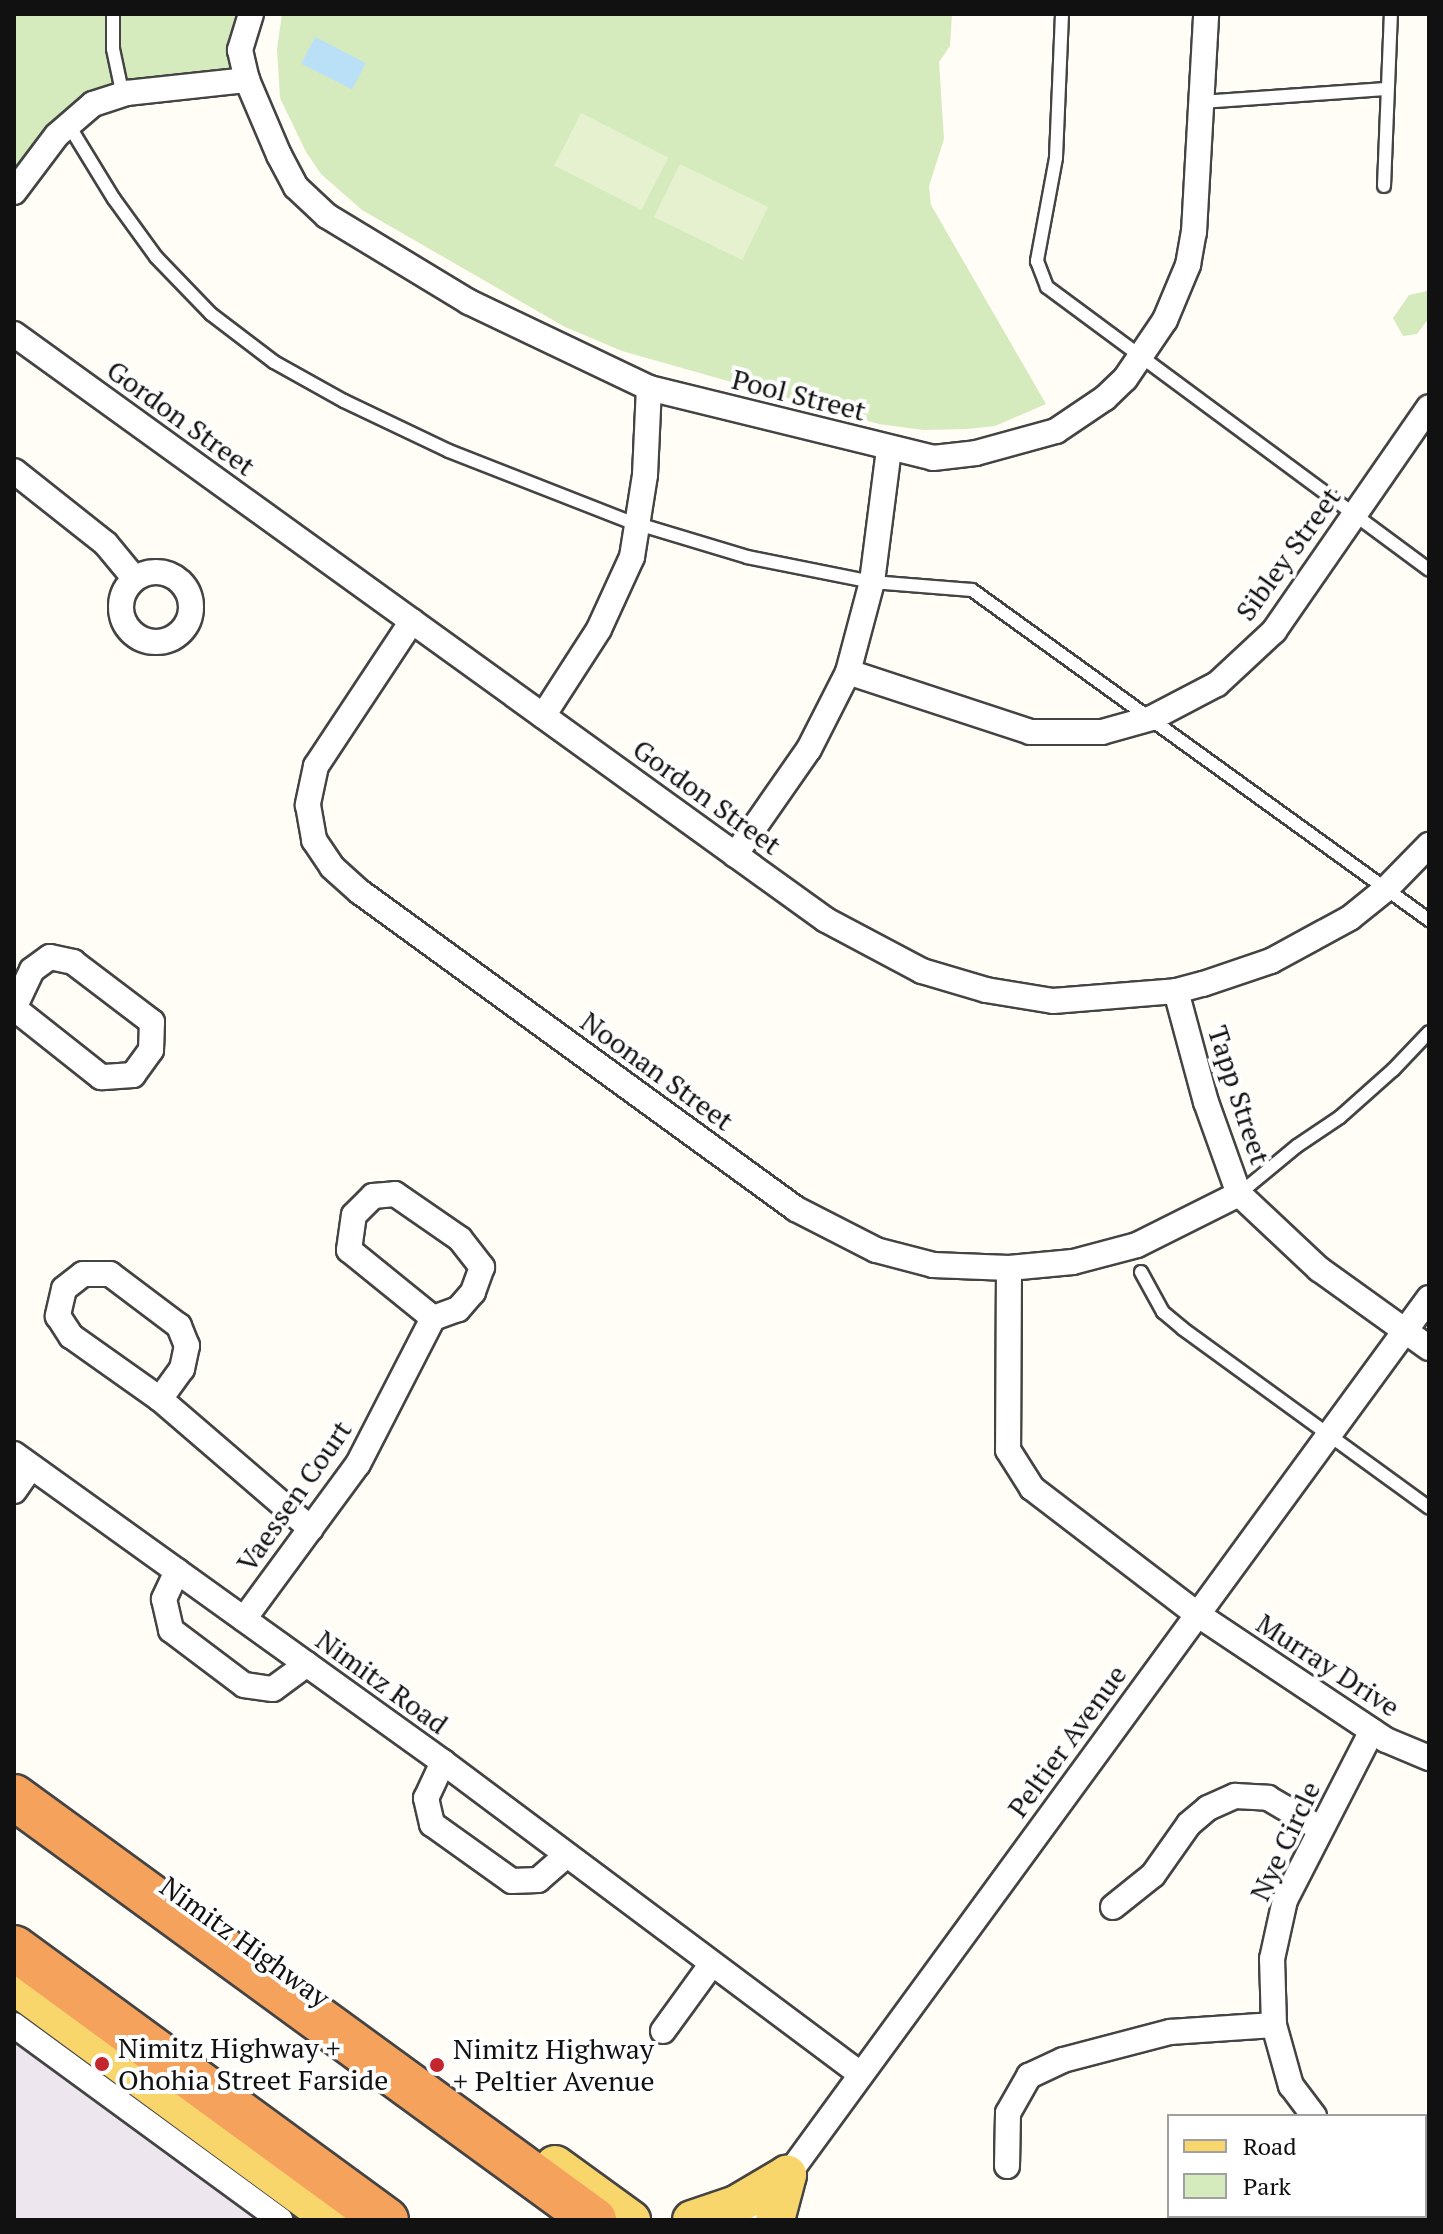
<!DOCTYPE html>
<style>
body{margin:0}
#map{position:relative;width:1443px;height:2234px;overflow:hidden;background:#fffdf5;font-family:"PT Serif",serif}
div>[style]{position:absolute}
.industrial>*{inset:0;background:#eee6ef}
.green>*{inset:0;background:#d5ebbd}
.pitch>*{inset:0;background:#e6f2cf;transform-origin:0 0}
.water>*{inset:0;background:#b9e0f7;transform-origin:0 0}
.roads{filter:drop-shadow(2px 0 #444) drop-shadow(-2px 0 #444) drop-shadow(0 2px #444) drop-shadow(0 -2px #444)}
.lane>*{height:12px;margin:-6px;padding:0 6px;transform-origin:6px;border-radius:6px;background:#fff}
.street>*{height:24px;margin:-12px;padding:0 12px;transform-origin:12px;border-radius:12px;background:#fff}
.street>.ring{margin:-12px;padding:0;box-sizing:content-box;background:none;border:24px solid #fff;border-radius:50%}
.primary>*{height:38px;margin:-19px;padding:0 19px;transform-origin:19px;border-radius:19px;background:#f9d66b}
.highway>*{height:44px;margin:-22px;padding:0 22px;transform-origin:22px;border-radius:22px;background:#f5a25d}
.dots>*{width:22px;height:22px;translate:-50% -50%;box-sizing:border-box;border:4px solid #fff;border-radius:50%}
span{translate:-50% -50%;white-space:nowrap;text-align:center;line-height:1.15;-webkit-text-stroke:8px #fff;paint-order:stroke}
.street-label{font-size:28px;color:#111}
.poi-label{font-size:28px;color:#111}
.left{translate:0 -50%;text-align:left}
.frame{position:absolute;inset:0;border:16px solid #111;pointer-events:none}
.legend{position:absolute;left:1167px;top:2114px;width:260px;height:104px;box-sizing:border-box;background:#fff;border:2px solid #a0a0a0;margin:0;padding:10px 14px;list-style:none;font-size:24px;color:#111}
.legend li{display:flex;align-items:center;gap:16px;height:40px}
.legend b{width:40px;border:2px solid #a0a0a0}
</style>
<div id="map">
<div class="industrial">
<div style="clip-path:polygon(14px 2009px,299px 2220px,14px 2220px)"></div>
</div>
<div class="green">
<div style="clip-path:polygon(14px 14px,251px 14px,247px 80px,93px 104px,14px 192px)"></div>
<div style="clip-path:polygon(282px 14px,952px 14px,950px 46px,939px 62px,944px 139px,929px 186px,931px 205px,1046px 404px,995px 426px,967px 429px,923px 430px,879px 424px,622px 351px,565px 327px,362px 210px,321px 174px,306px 152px,280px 98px,277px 49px)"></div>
<div style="clip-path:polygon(1427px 291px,1429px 318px,1417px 334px,1403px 336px,1393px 318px,1409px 295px)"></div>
</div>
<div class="pitch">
<div style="left:581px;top:113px;width:98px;height:59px;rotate:27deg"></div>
<div style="left:680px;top:164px;width:98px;height:59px;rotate:26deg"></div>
</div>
<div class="water">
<div style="left:315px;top:37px;width:57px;height:30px;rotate:27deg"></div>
</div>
<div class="roads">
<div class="lane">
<div style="left:113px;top:14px;width:35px;rotate:90deg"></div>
<div style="left:113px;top:49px;width:48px;rotate:78deg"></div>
<div style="left:1062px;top:14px;width:144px;rotate:92.4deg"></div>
<div style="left:1056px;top:158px;width:105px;rotate:100.5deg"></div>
<div style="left:1037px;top:261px;width:28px;rotate:69deg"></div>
<div style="left:1047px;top:287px;width:475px;rotate:36.5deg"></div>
<div style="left:1200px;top:102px;width:187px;rotate:-4deg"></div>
<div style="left:68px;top:124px;width:88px;rotate:58.5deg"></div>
<div style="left:114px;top:199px;width:72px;rotate:54.1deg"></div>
<div style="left:156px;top:257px;width:79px;rotate:46deg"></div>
<div style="left:211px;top:314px;width:79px;rotate:37.3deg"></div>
<div style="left:274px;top:362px;width:80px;rotate:29.1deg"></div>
<div style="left:344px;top:401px;width:116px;rotate:25.5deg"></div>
<div style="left:449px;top:451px;width:192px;rotate:21.4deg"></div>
<div style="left:628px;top:521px;width:124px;rotate:16.8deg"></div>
<div style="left:747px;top:557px;width:127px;rotate:11.3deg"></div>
<div style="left:872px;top:582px;width:100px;rotate:4.6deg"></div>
<div style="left:972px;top:590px;width:564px;rotate:35.83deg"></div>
<div style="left:1384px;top:186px;width:172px;rotate:-87.7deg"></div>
<div style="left:1239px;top:1194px;width:75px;rotate:-39.6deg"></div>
<div style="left:1297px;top:1146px;width:52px;rotate:-34deg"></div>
<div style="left:1340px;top:1117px;width:71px;rotate:-41.6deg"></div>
<div style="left:1393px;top:1070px;width:52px;rotate:-46.5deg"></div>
<div style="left:1141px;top:1272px;width:46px;rotate:61.2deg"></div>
<div style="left:1163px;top:1312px;width:26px;rotate:40deg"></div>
<div style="left:1183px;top:1329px;width:304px;rotate:36deg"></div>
</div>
<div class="street">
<div style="left:251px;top:14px;width:38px;rotate:107deg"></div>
<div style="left:240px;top:50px;width:31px;rotate:77deg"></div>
<div style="left:247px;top:80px;width:82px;rotate:66.9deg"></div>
<div style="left:279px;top:155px;width:36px;rotate:62deg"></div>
<div style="left:296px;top:187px;width:42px;rotate:43.1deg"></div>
<div style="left:327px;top:216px;width:166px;rotate:31.2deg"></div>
<div style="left:469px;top:302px;width:199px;rotate:25.5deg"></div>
<div style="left:649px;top:388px;width:292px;rotate:13.8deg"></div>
<div style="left:933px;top:458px;width:43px;rotate:-6.6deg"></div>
<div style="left:976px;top:453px;width:83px;rotate:-15.4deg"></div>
<div style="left:1056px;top:431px;width:59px;rotate:-34deg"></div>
<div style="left:1105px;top:398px;width:28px;rotate:-44deg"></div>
<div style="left:1125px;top:379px;width:71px;rotate:-55.9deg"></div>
<div style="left:1165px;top:320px;width:60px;rotate:-67.3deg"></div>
<div style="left:1188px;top:265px;width:34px;rotate:-80deg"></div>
<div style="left:1194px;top:232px;width:218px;rotate:-86.8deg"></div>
<div style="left:14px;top:192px;width:71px;rotate:-53deg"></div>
<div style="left:57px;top:135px;width:48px;rotate:-40.7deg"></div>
<div style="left:93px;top:104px;width:36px;rotate:-18deg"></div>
<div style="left:127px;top:93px;width:121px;rotate:-6.2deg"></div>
<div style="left:14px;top:334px;width:1001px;rotate:35.82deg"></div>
<div style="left:826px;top:920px;width:109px;rotate:28deg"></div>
<div style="left:922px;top:971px;width:67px;rotate:16.5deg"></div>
<div style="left:986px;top:990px;width:68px;rotate:9.3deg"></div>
<div style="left:1053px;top:1001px;width:123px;rotate:-4.6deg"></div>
<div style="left:1176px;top:991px;width:28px;rotate:-15deg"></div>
<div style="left:1203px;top:984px;width:72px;rotate:-18.7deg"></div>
<div style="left:1271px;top:961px;width:90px;rotate:-28.6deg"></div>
<div style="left:1350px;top:918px;width:46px;rotate:-38.9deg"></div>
<div style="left:1386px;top:889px;width:62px;rotate:-45.7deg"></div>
<div style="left:14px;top:471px;width:117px;rotate:38.4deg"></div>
<div style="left:106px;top:544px;width:45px;rotate:50.4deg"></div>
<div class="ring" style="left:121px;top:572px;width:46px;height:46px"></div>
<div style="left:412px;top:621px;width:174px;rotate:123.5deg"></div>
<div style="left:316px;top:766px;width:40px;rotate:102deg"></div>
<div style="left:308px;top:805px;width:36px;rotate:80deg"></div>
<div style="left:314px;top:840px;width:32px;rotate:56deg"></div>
<div style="left:332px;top:867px;width:38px;rotate:42deg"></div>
<div style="left:360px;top:892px;width:539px;rotate:36.02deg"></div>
<div style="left:796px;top:1209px;width:90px;rotate:27.1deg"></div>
<div style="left:876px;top:1250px;width:59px;rotate:14.7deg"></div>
<div style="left:933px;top:1265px;width:76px;rotate:2.3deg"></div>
<div style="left:1009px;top:1268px;width:64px;rotate:-5.4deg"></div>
<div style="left:1073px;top:1262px;width:66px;rotate:-14.9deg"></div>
<div style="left:1137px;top:1245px;width:114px;rotate:-26.6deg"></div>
<div style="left:848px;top:672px;width:192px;rotate:18.2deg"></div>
<div style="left:1030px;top:732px;width:72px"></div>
<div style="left:1102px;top:732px;width:52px;rotate:-15.6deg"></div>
<div style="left:1152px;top:718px;width:73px;rotate:-27.6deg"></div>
<div style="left:1217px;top:684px;width:78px;rotate:-42.9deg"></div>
<div style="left:1274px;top:631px;width:272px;rotate:-55.3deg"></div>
<div style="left:543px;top:716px;width:103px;rotate:-57.2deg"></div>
<div style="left:599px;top:629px;width:79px;rotate:-65.4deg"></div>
<div style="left:632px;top:557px;width:83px;rotate:-81deg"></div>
<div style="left:645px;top:475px;width:87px;rotate:-87.4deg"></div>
<div style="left:735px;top:855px;width:129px;rotate:-55.1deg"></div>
<div style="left:809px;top:749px;width:86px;rotate:-63.1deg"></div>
<div style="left:848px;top:672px;width:93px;rotate:-75.1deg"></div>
<div style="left:872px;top:582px;width:134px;rotate:-82.7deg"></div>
<div style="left:50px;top:957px;width:24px;rotate:12deg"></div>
<div style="left:73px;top:962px;width:99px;rotate:37.2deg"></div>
<div style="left:152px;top:1022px;width:28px;rotate:92deg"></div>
<div style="left:151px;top:1050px;width:31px;rotate:126deg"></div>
<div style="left:133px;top:1075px;width:32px;rotate:176deg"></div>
<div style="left:101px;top:1077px;width:111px;rotate:-141.6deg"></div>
<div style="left:14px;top:1008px;width:42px;rotate:-64.7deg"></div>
<div style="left:32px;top:970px;width:22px;rotate:-36deg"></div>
<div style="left:1176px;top:991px;width:115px;rotate:74.9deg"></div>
<div style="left:1206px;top:1102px;width:98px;rotate:70.3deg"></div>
<div style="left:1239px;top:1194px;width:110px;rotate:43.2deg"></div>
<div style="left:1319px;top:1269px;width:135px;rotate:35.7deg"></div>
<div style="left:1009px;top:1268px;width:182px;rotate:90.3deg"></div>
<div style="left:1008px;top:1450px;width:45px;rotate:57.7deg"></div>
<div style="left:1032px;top:1488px;width:208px;rotate:37.4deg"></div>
<div style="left:1197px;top:1614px;width:227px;rotate:33.7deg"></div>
<div style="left:1386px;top:1740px;width:47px;rotate:22.7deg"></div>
<div style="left:160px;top:1399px;width:37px;rotate:-54deg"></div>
<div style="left:182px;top:1369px;width:24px;rotate:-78deg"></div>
<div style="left:187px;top:1346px;width:22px;rotate:-112deg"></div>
<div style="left:179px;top:1326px;width:86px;rotate:-143deg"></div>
<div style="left:110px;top:1274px;width:27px;rotate:180deg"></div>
<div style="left:83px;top:1274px;width:24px;rotate:142deg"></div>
<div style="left:64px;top:1289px;width:28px;rotate:103deg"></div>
<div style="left:58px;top:1316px;width:24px;rotate:57deg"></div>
<div style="left:71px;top:1336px;width:109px;rotate:35.3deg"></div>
<div style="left:160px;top:1399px;width:199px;rotate:40.7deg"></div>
<div style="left:14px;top:1454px;width:528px;rotate:35.68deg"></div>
<div style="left:443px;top:1762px;width:519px;rotate:36.78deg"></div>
<div style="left:14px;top:1491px;width:29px;rotate:-55deg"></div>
<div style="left:177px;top:1571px;width:31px;rotate:115deg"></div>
<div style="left:164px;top:1599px;width:32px;rotate:77deg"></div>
<div style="left:171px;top:1630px;width:91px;rotate:37deg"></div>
<div style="left:244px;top:1685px;width:29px;rotate:8deg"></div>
<div style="left:273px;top:1689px;width:42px;rotate:-36.3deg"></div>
<div style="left:244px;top:1619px;width:192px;rotate:-53.7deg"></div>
<div style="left:358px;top:1464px;width:164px;rotate:-62.8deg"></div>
<div style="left:433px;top:1318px;width:108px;rotate:-141deg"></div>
<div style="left:349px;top:1250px;width:35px;rotate:-82deg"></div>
<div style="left:354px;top:1215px;width:27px;rotate:-45deg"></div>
<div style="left:373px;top:1196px;width:22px;rotate:-5deg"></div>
<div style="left:395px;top:1194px;width:79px;rotate:34.7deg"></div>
<div style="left:460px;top:1239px;width:36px;rotate:52deg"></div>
<div style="left:482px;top:1267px;width:27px;rotate:110deg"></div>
<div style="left:473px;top:1292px;width:23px;rotate:131deg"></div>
<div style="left:458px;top:1309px;width:27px;rotate:160deg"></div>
<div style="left:443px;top:1762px;width:40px;rotate:115deg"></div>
<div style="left:426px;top:1798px;width:27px;rotate:77deg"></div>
<div style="left:432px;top:1824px;width:98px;rotate:35.5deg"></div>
<div style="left:512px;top:1881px;width:26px;rotate:-2deg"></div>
<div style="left:538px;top:1880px;width:37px;rotate:-41deg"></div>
<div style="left:1113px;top:1907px;width:51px;rotate:-38.7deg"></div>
<div style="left:1153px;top:1875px;width:62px;rotate:-54.8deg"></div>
<div style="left:1189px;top:1824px;width:25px;rotate:-40deg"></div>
<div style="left:1208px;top:1808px;width:30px;rotate:-24deg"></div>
<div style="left:1235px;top:1796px;width:33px;rotate:3deg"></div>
<div style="left:1268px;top:1798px;width:61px;rotate:30.3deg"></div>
<div style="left:14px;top:2025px;width:330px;rotate:36.2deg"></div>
<div style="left:663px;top:2031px;width:82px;rotate:-54deg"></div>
<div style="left:1314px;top:2116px;width:38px;rotate:-127deg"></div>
<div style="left:1291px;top:2086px;width:63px;rotate:-105.6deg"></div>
<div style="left:1274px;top:2025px;width:66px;rotate:-91.7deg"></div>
<div style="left:1272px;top:1959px;width:60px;rotate:-77.6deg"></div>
<div style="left:1285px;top:1900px;width:190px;rotate:-62.8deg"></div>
<div style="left:1007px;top:2166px;width:53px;rotate:-88.9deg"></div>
<div style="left:1008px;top:2113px;width:43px;rotate:-60.4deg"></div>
<div style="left:1029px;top:2076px;width:38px;rotate:-25deg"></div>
<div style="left:1063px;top:2060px;width:111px;rotate:-14.7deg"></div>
<div style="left:1170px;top:2032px;width:104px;rotate:-3.9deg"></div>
<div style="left:1425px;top:2207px;width:4px;rotate:27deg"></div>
<div style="left:755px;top:2220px;width:1142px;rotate:-53.83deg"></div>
<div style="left:1277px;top:2220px;width:4px;rotate:-63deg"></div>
</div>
<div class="primary">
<div style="left:14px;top:1985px;width:397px;rotate:36.3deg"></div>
<div style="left:555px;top:2165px;width:94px;rotate:35.9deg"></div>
<div style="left:692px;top:2220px;width:46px;rotate:-18.8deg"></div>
<div style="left:736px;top:2205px;width:59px;rotate:-30.5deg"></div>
<div style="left:775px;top:2220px;width:47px;rotate:-75.1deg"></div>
</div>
<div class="highway">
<div style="left:14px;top:1797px;width:718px;rotate:36.1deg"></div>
<div style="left:14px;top:1948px;width:461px;rotate:36.2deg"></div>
</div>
</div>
<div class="dots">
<div style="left:102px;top:2064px;background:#c4262e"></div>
<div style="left:437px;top:2065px;background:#c4262e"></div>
</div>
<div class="street-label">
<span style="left:799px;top:395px;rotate:14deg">Pool Street</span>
<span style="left:181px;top:418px;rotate:36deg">Gordon Street</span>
<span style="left:1288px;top:554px;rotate:-54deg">Sibley Street</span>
<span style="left:707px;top:797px;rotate:36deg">Gordon Street</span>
<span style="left:657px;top:1071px;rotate:36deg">Noonan Street</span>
<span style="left:1239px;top:1095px;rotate:72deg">Tapp Street</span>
<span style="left:294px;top:1496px;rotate:-55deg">Vaessen Court</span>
<span style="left:1328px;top:1665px;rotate:33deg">Murray Drive</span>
<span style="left:382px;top:1682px;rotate:36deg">Nimitz Road</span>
<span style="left:1067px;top:1741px;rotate:-54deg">Peltier Avenue</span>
<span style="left:1285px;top:1841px;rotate:-65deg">Nye Circle</span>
<span style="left:245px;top:1942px;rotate:36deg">Nimitz Highway</span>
</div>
<div class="poi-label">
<span class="left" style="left:118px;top:2064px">Nimitz Highway +<br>Ohohia Street Farside</span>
<span class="left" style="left:453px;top:2065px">Nimitz Highway<br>+ Peltier Avenue</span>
</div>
<div class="frame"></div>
<ul class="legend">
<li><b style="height:10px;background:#f9d66b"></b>Road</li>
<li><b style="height:22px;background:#d5ebbd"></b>Park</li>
</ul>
</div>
